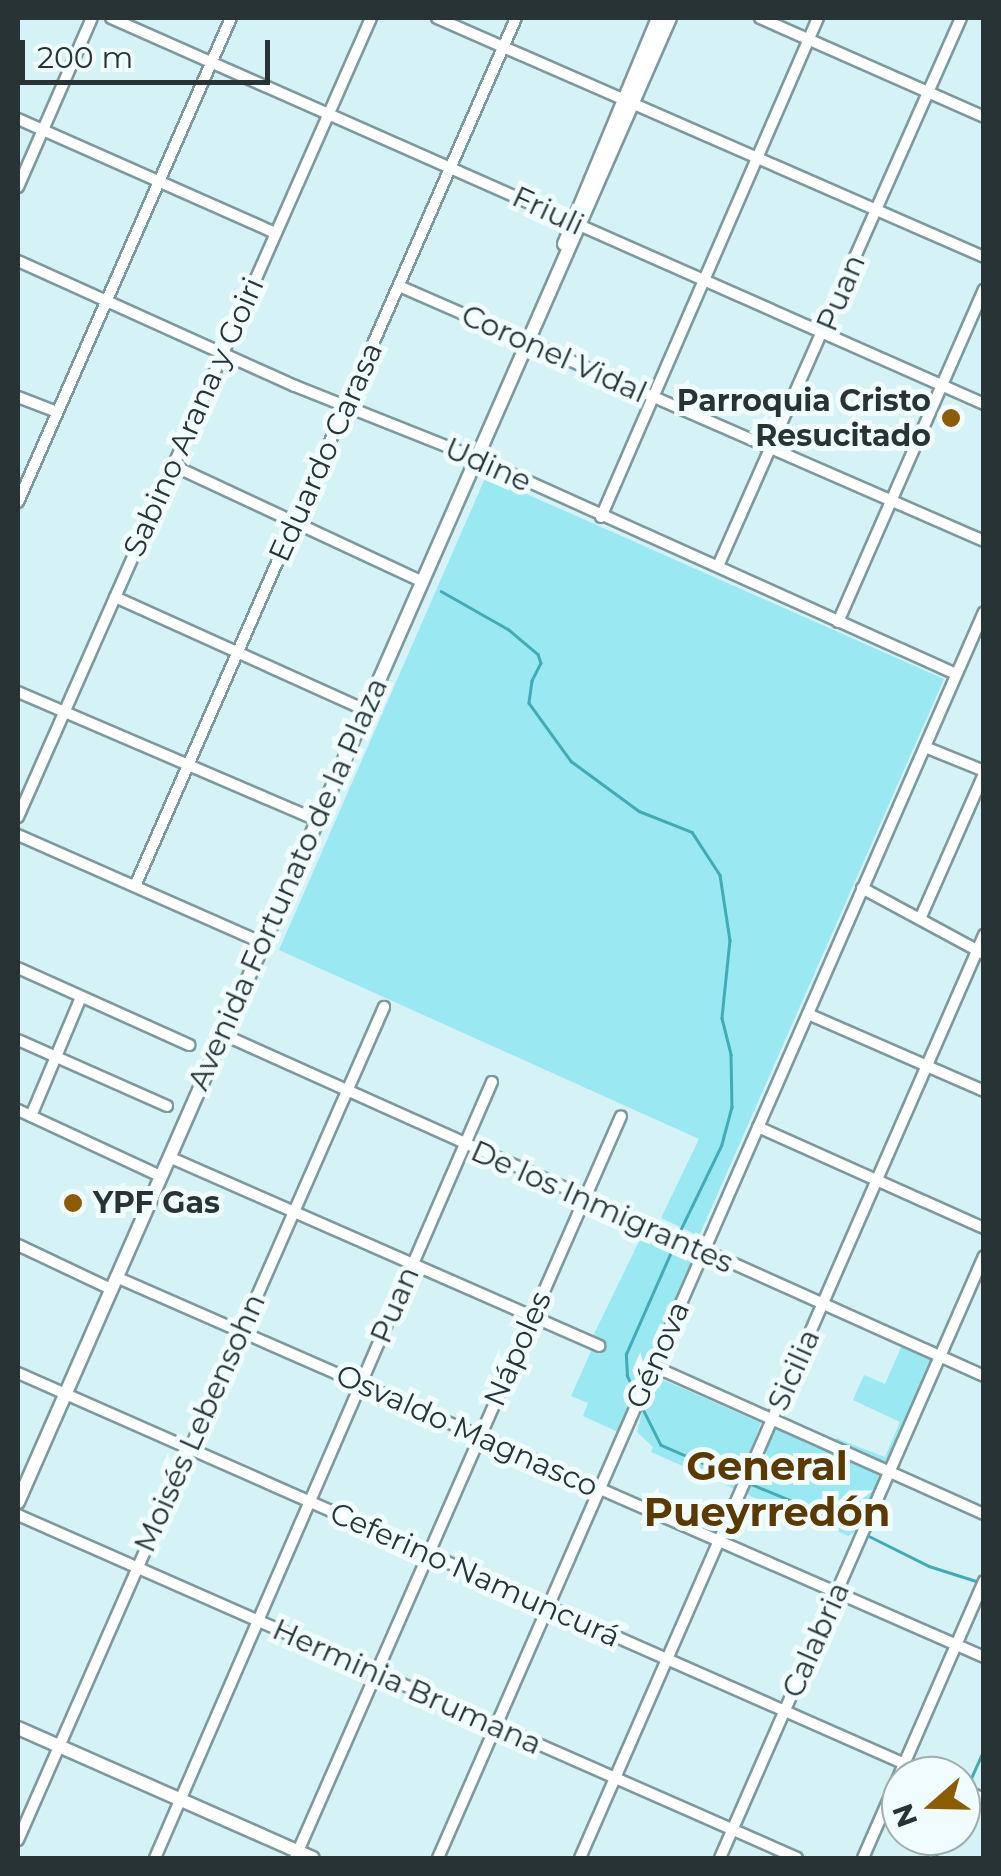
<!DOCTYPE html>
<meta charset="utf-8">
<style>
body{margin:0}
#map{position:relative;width:1001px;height:1876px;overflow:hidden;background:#d5f3f6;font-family:Montserrat,sans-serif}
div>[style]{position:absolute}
.green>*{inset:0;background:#99e8f2}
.stream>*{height:2.5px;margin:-1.25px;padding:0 1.25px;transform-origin:1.25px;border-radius:1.25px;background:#43aab6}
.roads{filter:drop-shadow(2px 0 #7e999c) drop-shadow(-2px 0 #7e999c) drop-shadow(0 2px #7e999c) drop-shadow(0 -2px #7e999c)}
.minor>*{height:10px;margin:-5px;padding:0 5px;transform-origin:5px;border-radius:5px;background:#fff}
.major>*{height:12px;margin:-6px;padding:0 6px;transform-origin:6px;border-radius:6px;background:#fff}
.dots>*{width:28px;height:28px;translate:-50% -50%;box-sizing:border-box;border:5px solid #f0fcfd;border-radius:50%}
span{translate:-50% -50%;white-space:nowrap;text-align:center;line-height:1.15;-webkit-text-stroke:10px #f0fcfd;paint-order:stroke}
.street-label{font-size:30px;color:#273334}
.poi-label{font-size:30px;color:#273334;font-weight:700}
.right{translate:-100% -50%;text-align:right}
.left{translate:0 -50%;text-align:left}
.district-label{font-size:40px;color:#5b3a01;font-weight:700}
.frame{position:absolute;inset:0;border:20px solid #273334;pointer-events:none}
.north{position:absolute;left:881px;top:1756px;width:100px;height:100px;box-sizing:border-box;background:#f0fcfd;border:2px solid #a0acad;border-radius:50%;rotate:250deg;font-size:28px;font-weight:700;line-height:40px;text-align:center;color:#273334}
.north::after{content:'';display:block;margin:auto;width:35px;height:45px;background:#8c5c04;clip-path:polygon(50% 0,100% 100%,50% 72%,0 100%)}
.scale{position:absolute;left:20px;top:40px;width:250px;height:45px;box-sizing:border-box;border:5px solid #273334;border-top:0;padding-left:12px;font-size:30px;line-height:35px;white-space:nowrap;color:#273334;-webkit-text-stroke:8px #f0fcfd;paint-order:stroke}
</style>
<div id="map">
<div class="green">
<div style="clip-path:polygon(486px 476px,944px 679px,699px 1236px,661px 1218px,699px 1139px,279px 950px)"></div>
<div style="clip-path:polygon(644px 1231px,692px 1252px,694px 1259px,653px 1356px,640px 1368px,642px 1376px,618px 1432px,583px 1416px,588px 1403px,571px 1396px,592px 1349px,601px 1351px,604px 1344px,592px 1339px,594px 1334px)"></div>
<div style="clip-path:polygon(903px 1343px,933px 1360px,887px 1465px,833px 1445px,836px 1438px,885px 1457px,900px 1422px,853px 1400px,864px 1375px,885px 1384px)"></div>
<div style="clip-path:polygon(659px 1378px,761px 1423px,735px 1489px,651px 1452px,653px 1447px,637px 1432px,644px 1404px)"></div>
<div style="clip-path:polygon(773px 1428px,877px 1471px,880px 1481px,857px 1531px,848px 1536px,778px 1503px,775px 1506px,748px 1495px,750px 1477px)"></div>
</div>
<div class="stream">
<div style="left:441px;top:591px;width:77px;rotate:29.6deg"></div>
<div style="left:508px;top:629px;width:39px;rotate:40deg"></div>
<div style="left:538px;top:654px;width:9px;rotate:72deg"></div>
<div style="left:541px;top:663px;width:20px;rotate:117deg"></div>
<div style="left:532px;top:681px;width:22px;rotate:98deg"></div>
<div style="left:529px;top:703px;width:72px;rotate:54.1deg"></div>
<div style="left:571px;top:761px;width:84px;rotate:36.3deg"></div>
<div style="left:639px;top:811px;width:57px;rotate:21.6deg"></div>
<div style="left:692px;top:832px;width:51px;rotate:56.9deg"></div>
<div style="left:720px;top:875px;width:66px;rotate:81.3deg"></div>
<div style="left:730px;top:940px;width:78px;rotate:95.9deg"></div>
<div style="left:722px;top:1018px;width:38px;rotate:76deg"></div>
<div style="left:731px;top:1055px;width:52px;rotate:88.9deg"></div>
<div style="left:732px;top:1107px;width:39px;rotate:105deg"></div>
<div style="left:722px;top:1145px;width:97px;rotate:115.8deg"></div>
<div style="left:634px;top:1391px;width:17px;rotate:-115deg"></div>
<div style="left:627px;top:1376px;width:22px;rotate:-93deg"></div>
<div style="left:626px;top:1354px;width:119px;rotate:-66.2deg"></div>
<div style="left:643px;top:1409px;width:40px;rotate:63.4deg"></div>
<div style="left:661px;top:1445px;width:84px;rotate:23.2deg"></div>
<div style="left:751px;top:1484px;width:115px;rotate:22.5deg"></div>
<div style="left:869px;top:1536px;width:67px;rotate:26.6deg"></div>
<div style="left:929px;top:1566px;width:49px;rotate:17.7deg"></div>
<div style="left:968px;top:1785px;width:39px;rotate:-66deg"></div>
<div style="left:935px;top:1858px;width:24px;rotate:-66deg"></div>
</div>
<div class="roads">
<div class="minor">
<div style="left:111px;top:18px;width:955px;rotate:23.85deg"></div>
<div style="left:437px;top:18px;width:597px;rotate:23.6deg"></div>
<div style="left:760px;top:18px;width:245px;rotate:23.8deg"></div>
<div style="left:18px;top:119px;width:281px;rotate:23.9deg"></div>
<div style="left:18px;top:187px;width:184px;rotate:-66.4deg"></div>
<div style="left:18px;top:261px;width:304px;rotate:24.3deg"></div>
<div style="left:295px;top:386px;width:195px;rotate:21.7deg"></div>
<div style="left:476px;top:458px;width:526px;rotate:24.23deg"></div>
<div style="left:399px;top:286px;width:638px;rotate:23.55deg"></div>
<div style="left:18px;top:397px;width:40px;rotate:21deg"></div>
<div style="left:174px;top:466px;width:272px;rotate:25deg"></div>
<div style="left:18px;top:502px;width:529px;rotate:-66.25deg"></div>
<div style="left:601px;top:517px;width:544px;rotate:-66.5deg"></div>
<div style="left:718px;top:566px;width:599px;rotate:-66.09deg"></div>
<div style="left:115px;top:597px;width:274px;rotate:24.3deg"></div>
<div style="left:838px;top:622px;width:363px;rotate:-66.3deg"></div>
<div style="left:18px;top:692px;width:324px;rotate:23.2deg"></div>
<div style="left:925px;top:747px;width:64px;rotate:22.1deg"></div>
<div style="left:18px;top:817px;width:874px;rotate:-66.16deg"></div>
<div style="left:18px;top:835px;width:268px;rotate:23.8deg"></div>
<div style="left:135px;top:886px;width:948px;rotate:-66.3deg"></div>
<div style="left:862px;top:888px;width:139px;rotate:28.4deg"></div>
<div style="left:920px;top:919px;width:158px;rotate:-66.2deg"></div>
<div style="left:18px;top:968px;width:188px;rotate:24.2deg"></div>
<div style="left:808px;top:1014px;width:192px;rotate:23.6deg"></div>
<div style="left:222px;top:1034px;width:835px;rotate:24.17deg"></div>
<div style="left:18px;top:1040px;width:163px;rotate:23.9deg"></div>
<div style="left:18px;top:1110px;width:157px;rotate:24.9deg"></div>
<div style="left:31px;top:1116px;width:129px;rotate:-67.2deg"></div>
<div style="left:758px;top:1127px;width:248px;rotate:24.1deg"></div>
<div style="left:169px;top:1157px;width:470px;rotate:23.7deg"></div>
<div style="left:18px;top:1245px;width:103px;rotate:25.3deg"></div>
<div style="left:116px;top:1277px;width:948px;rotate:23.64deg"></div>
<div style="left:653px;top:1366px;width:363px;rotate:24.1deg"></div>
<div style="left:18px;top:1373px;width:999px;rotate:23.79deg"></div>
<div style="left:18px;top:1515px;width:851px;rotate:23.76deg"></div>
<div style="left:961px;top:1789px;width:25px;rotate:23deg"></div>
<div style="left:18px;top:1840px;width:910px;rotate:-66.28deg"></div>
<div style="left:155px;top:1858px;width:846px;rotate:-66.53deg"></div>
<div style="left:295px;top:1858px;width:810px;rotate:-66.28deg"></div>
<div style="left:438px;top:1858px;width:1360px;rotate:-66.34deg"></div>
<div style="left:580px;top:1858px;width:1008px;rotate:-66.36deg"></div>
<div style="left:720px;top:1858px;width:657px;rotate:-66.32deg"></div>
<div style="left:863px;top:1858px;width:302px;rotate:-66.4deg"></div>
</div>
<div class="major">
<div style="left:564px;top:244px;width:245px;rotate:-67.4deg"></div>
<div style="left:18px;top:1502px;width:1621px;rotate:-66.28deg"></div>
<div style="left:18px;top:1728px;width:322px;rotate:23.8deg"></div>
</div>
</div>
<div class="dots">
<div style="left:951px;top:418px;background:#8c5c04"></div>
<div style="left:73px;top:1203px;background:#8c5c04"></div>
</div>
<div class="street-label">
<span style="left:548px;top:211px;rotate:25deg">Friuli</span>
<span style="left:841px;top:293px;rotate:-67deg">Puan</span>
<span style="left:554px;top:354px;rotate:24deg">Coronel Vidal</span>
<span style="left:194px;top:417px;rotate:-66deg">Sabino Arana y Goiri</span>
<span style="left:326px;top:452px;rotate:-66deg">Eduardo Carasa</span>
<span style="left:488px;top:465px;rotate:24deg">Udine</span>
<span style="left:288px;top:884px;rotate:-66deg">Avenida Fortunato de la Plaza</span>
<span style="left:602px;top:1207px;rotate:24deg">De los Inmigrantes</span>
<span style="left:395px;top:1305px;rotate:-67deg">Puan</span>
<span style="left:518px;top:1349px;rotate:-66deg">Nápoles</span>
<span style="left:658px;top:1355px;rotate:-66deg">Génova</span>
<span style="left:794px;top:1370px;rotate:-66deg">Sicilia</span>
<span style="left:200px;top:1423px;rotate:-66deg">Moisés Lebensohn</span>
<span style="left:467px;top:1431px;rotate:24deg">Osvaldo Magnasco</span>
<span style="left:475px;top:1575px;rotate:24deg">Ceferino Namuncurá</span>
<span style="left:816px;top:1640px;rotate:-66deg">Calabria</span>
<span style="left:407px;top:1687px;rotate:24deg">Herminia Brumana</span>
</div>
<div class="poi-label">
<span class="right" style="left:931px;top:418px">Parroquia Cristo<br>Resucitado</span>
<span class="left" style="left:93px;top:1203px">YPF Gas</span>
</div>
<div class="district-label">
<span style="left:767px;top:1489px">General<br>Pueyrredón</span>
</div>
<div class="frame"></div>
<div class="north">N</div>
<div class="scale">200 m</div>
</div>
